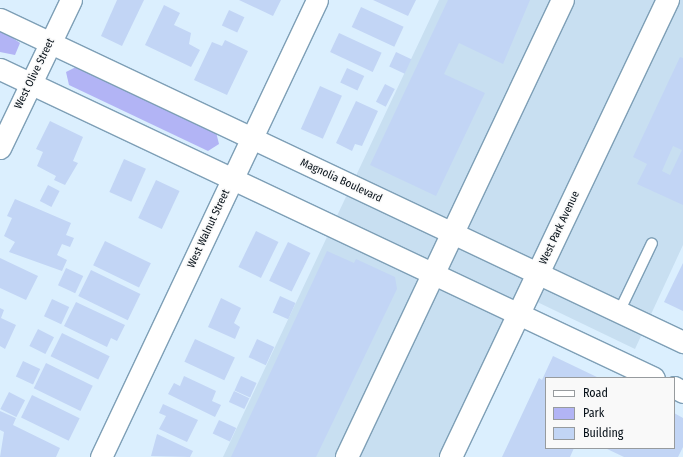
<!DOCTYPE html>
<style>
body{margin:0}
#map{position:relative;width:683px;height:457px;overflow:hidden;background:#dbeffe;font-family:"Fira Sans Condensed",sans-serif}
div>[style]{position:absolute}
.built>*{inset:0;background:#c8dff1}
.green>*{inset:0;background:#b2b4f5}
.building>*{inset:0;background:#c2d5f5;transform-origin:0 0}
.roads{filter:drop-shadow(1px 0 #7e9fb6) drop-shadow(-1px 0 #7e9fb6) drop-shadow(0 1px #7e9fb6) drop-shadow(0 -1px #7e9fb6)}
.service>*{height:10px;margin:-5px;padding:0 5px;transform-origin:5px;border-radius:5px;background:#fff}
.minor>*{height:21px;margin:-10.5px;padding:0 10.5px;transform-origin:10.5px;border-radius:10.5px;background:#fff}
.trunk>*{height:22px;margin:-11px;padding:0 11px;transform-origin:11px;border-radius:11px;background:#fff}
span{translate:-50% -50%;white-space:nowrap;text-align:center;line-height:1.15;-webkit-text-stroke:3px #f9f9f9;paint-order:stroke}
.street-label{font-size:11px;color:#040e16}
.legend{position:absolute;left:545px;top:377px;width:130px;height:72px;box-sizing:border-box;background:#f9f9f9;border:1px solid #979b9e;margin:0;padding:5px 7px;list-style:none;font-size:12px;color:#040e16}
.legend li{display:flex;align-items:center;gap:8px;height:20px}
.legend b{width:20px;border:1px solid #979b9e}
</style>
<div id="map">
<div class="built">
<div style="clip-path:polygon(439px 0,683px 0,683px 245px,635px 349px,531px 299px,456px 457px,223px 457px)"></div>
</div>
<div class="green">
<div style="clip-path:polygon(0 29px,20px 43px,15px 55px,0 52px)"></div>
<div style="clip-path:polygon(78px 66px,216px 132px,219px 144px,208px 151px,69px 85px,66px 72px)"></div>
</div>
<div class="building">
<div style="clip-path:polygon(117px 0,144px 0,122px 46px,101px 36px)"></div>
<div style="clip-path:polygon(239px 0,281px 0,273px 16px)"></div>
<div style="clip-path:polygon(373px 0,416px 0,408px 16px)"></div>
<div style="clip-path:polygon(448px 0,530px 0,503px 64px,459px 43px,444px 74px,485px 93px,436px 196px,370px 165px)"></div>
<div style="clip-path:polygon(164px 5px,180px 13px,174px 25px,191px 33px,189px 44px,200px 50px,191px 67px,145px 45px)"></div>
<div style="left:361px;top:7px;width:47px;height:22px;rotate:25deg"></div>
<div style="left:229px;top:10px;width:17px;height:17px;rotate:25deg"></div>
<div style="left:339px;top:33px;width:47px;height:21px;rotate:25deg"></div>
<div style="clip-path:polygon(225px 40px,248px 51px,227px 95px,194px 80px,212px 42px,222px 46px)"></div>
<div style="left:396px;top:52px;width:17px;height:16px;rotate:25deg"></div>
<div style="clip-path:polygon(evenodd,680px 57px,683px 58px,683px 205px,637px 184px,647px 164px,633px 157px,680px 57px,673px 146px,682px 150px,670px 175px,662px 171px,673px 146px)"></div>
<div style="left:347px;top:68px;width:19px;height:16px;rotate:25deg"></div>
<div style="left:385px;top:84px;width:11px;height:20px;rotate:27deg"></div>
<div style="left:320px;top:86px;width:24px;height:47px;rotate:24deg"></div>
<div style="clip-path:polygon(356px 101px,378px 111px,362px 146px,355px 144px,352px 151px,336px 143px)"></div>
<div style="clip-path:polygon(50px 121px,83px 137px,73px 161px,78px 163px,65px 185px,54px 180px,56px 176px,37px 166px,43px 152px,36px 149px)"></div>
<div style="left:124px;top:159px;width:24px;height:36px;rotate:24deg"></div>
<div style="left:156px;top:180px;width:26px;height:42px;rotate:25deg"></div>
<div style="left:48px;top:185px;width:13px;height:18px;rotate:27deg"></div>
<div style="clip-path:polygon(15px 199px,71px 223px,66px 235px,74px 238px,70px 247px,62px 244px,57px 255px,67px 260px,62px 271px,9px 252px,15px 242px,4px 236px,12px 218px,7px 216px)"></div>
<div style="left:256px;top:231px;width:25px;height:40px;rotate:26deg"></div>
<div style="left:105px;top:241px;width:51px;height:27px;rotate:26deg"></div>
<div style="left:288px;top:242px;width:25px;height:43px;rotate:26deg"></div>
<div style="clip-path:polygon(327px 251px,354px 263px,356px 259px,395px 277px,397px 289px,316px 457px,231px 457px)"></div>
<div style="clip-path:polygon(0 258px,38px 276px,26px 300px,0 288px)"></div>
<div style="clip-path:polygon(683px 263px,683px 311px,664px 302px)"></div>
<div style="left:66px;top:268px;width:19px;height:19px;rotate:25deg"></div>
<div style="left:91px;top:270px;width:55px;height:29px;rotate:26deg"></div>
<div style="left:280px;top:296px;width:17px;height:18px;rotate:24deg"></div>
<div style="clip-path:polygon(221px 298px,241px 308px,234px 323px,240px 327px,235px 339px,208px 327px)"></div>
<div style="left:52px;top:299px;width:19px;height:19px;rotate:25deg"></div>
<div style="clip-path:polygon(76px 302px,125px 325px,117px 341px,111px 338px,107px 347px,64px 326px)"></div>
<div style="clip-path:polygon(0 308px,4px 310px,1px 318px,16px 325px,5px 349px,0 346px)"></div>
<div style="left:38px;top:329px;width:18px;height:19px;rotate:27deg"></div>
<div style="left:62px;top:333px;width:53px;height:26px;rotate:26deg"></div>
<div style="left:195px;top:339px;width:44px;height:25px;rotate:25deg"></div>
<div style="left:257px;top:339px;width:19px;height:20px;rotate:25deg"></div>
<div style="clip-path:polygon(553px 356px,599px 378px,546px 378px,546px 448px,574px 448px,570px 457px,502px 457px,539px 378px,542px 380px)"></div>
<div style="left:23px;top:361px;width:19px;height:17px;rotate:25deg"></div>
<div style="left:46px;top:363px;width:52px;height:28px;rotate:26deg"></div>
<div style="clip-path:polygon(184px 376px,216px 391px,212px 401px,221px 405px,215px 417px,168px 394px,174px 383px,180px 386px)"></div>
<div style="left:241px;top:376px;width:17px;height:16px;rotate:24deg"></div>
<div style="left:234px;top:391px;width:17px;height:12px;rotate:25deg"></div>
<div style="left:9px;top:392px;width:18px;height:19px;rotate:27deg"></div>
<div style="left:32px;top:395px;width:53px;height:25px;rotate:26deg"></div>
<div style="clip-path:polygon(163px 404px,198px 420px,187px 442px,159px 429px,166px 416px,159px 413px)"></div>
<div style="clip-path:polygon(0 411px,16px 418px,13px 425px,60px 448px,56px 457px,0 457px,4px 432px,0 430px)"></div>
<div style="clip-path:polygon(674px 413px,683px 418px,683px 447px,678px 457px,624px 457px,605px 448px,674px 448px)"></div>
<div style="left:219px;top:420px;width:19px;height:15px;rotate:25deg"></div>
<div style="clip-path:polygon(157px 434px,193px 451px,190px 457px,151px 456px)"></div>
</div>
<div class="roads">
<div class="service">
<div style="left:619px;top:312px;width:76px;rotate:-64.4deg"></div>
</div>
<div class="minor">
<div style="left:0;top:19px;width:756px;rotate:25.31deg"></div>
<div style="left:0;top:69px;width:723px;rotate:25.29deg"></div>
<div style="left:0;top:148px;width:164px;rotate:-64.4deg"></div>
<div style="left:674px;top:387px;width:10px;rotate:29deg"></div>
<div style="left:101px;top:457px;width:505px;rotate:-64.7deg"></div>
</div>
<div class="trunk">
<div style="left:347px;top:457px;width:505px;rotate:-64.7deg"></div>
<div style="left:451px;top:457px;width:506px;rotate:-64.6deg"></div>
</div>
</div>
<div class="street-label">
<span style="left:35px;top:74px;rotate:-64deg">West Olive Street</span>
<span style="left:341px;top:181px;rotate:25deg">Magnolia Boulevard</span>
<span style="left:560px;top:228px;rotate:-65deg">West Park Avenue</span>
<span style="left:209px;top:229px;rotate:-65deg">West Walnut Street</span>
</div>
<ul class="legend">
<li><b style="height:5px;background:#fff"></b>Road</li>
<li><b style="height:11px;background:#b2b4f5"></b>Park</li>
<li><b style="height:11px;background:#c2d5f5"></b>Building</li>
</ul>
</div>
